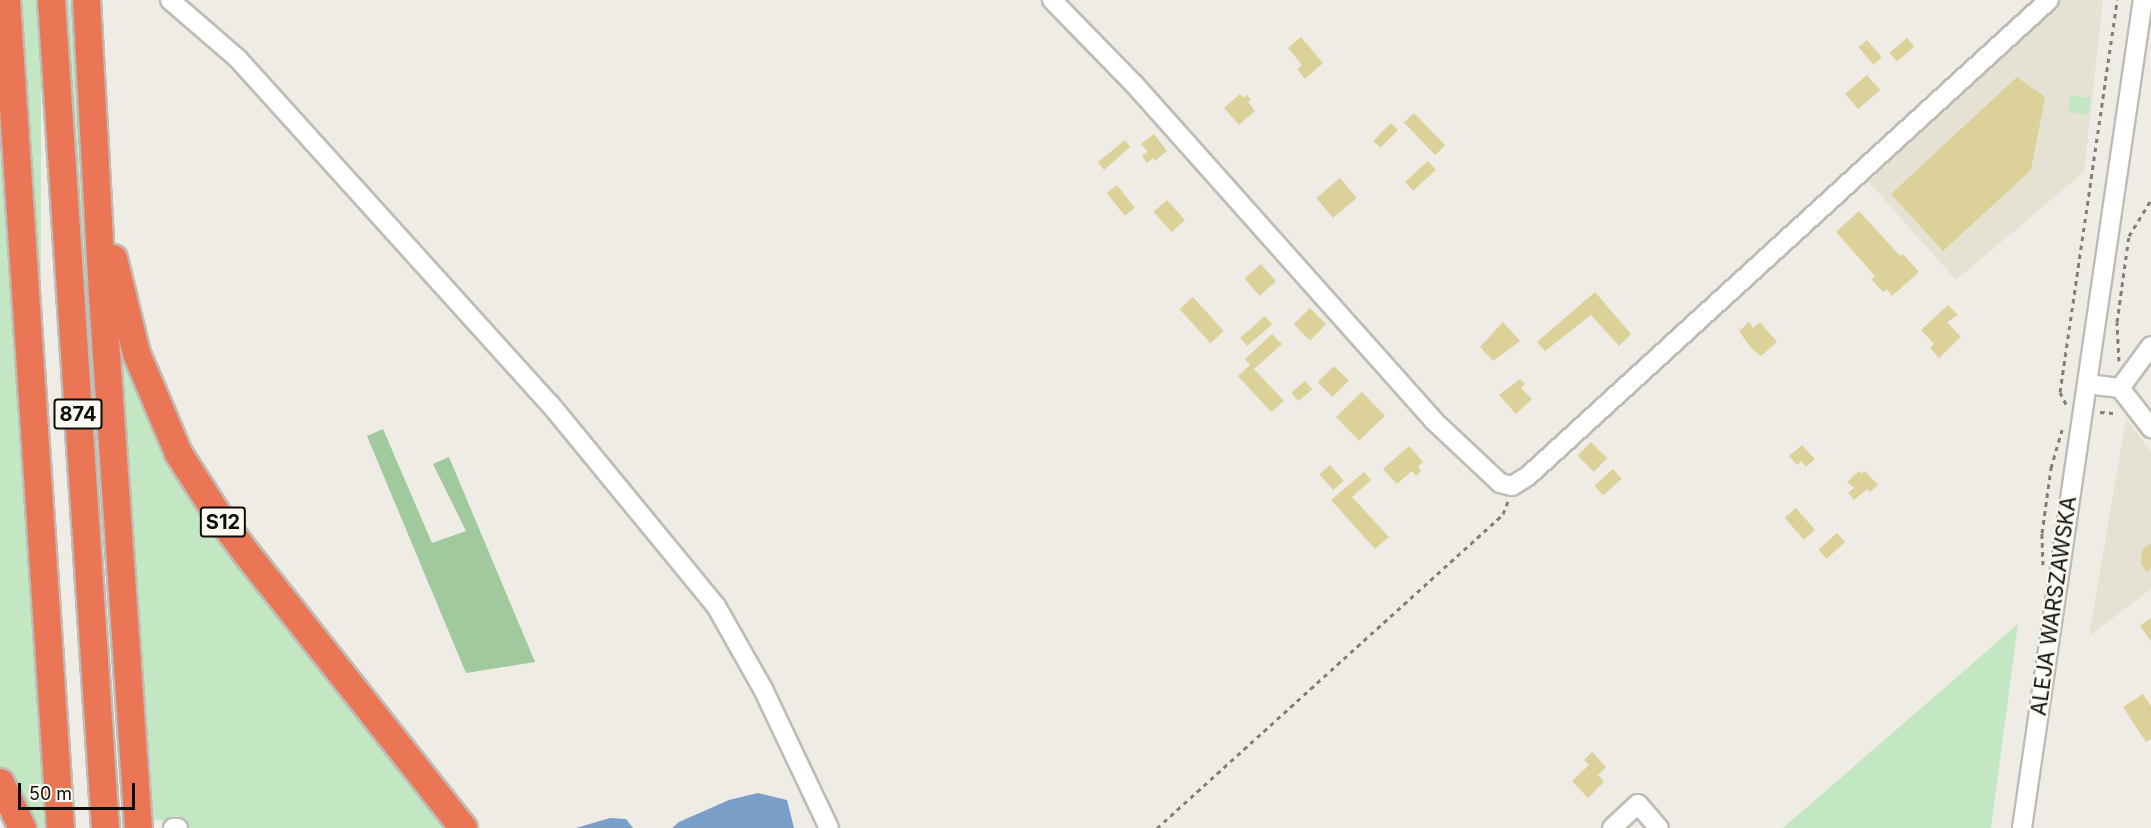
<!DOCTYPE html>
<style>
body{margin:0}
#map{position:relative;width:2151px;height:828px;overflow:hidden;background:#eeece4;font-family:Inter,sans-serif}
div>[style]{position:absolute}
.built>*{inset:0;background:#e5e2d3}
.green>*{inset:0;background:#c3e7c2;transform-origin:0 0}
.forest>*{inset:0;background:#a0c99e}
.water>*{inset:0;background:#799ec7}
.building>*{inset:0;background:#dcd199;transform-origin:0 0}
.path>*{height:3px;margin-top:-1.5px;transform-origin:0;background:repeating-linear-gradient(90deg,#7f7e78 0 4.5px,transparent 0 9px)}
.roads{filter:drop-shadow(2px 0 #bebcb5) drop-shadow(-2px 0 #bebcb5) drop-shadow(0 2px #bebcb5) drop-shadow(0 -2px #bebcb5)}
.minor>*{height:18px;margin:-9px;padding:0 9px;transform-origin:9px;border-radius:9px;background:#fff}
.highway>*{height:27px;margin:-13.5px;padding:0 13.5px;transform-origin:13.5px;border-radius:13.5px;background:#eb7656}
span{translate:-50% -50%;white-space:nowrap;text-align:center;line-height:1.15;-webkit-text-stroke:4.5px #fbf9f2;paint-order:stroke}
.shield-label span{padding:2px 4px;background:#fbf9f2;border:2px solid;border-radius:4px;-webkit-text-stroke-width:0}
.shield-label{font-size:20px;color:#0d0d0a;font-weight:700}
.street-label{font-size:21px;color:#0d0d0a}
.scale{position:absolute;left:18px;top:783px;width:117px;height:27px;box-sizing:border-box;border:3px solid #0d0d0a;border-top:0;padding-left:8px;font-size:18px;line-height:21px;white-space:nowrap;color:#0d0d0a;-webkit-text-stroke:4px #fbf9f2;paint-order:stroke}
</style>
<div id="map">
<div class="built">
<div style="clip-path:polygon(2061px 0,2103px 0,2084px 172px,1956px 280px,1868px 181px)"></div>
<div style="clip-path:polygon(2126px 419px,2151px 451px,2151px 589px,2089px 636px)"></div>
</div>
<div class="green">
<div style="left:15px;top:0;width:26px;height:830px"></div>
<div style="clip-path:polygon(67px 0,77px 0,131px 828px,122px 828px,119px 740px,94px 434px)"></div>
<div style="left:2071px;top:95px;width:20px;height:17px;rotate:9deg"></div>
<div style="clip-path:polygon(0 115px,40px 694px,44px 828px,31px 828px,0 771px)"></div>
<div style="clip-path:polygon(113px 314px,139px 391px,453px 828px,173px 828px,172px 821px,146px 819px)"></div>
<div style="clip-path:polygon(2018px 624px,1991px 828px,1783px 828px)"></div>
</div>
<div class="forest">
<div style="clip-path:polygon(383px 429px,432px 543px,466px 531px,433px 464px,449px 457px,535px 662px,466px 673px,367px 436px)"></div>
</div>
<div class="water">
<div style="clip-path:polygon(758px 793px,787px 800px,794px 828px,672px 828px,679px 822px,729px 800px)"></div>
<div style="clip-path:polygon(610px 818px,626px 819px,633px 828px,576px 828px)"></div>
</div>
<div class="building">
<div style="clip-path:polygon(1301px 37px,1323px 63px,1305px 79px,1297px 69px,1302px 65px,1288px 48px)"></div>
<div style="left:1907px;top:38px;width:11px;height:23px;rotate:49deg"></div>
<div style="left:1867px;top:40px;width:23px;height:11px;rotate:50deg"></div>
<div style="left:1867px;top:75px;width:20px;height:29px;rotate:49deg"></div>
<div style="clip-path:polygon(2017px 77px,2045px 97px,2031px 170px,1943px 251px,1891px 194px)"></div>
<div style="clip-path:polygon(1240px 94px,1244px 98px,1247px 95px,1251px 100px,1248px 102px,1255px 111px,1239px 125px,1224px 108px)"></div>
<div style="left:1414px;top:113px;width:45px;height:14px;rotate:46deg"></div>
<div style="left:1391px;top:123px;width:10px;height:25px;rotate:45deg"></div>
<div style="clip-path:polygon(1154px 134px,1167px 151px,1155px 161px,1153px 158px,1147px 163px,1142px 156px,1148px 152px,1141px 144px)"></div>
<div style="clip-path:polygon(1125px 140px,1130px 147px,1104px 170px,1098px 162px)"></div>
<div style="left:1428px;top:161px;width:12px;height:31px;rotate:48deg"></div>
<div style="left:1340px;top:178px;width:26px;height:31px;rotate:50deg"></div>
<div style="left:1117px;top:185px;width:29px;height:13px;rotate:52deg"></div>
<div style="left:1167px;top:200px;width:27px;height:18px;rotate:48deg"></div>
<div style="clip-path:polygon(1859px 211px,1900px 256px,1903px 254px,1919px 272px,1892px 296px,1887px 289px,1883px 292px,1871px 279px,1875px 276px,1836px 232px)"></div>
<div style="left:1261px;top:264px;width:23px;height:22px;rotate:49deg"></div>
<div style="clip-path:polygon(1595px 292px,1631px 334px,1619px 346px,1591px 315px,1545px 351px,1537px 342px)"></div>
<div style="left:1193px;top:297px;width:46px;height:18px;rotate:48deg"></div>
<div style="clip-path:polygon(1948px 305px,1958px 315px,1947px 322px,1961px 337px,1939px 358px,1930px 348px,1934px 344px,1921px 330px)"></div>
<div style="left:1310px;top:308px;width:23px;height:23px;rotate:45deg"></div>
<div style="left:1265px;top:316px;width:11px;height:33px;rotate:49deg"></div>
<div style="clip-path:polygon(1503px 322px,1520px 341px,1493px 361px,1480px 347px)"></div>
<div style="clip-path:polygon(1749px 322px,1753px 328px,1760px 322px,1777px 342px,1761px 356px,1751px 348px,1739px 331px)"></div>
<div style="clip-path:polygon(1272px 334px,1282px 344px,1254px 369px,1284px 401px,1271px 412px,1238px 376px,1250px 365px,1245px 359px)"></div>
<div style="left:1334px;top:366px;width:21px;height:23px;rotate:45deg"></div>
<div style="clip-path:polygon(1520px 379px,1525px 384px,1521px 388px,1532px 399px,1516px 414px,1499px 395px)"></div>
<div style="left:1305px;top:381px;width:11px;height:18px;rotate:49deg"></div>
<div style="left:1362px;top:392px;width:33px;height:36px;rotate:46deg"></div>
<div style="left:1591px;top:442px;width:23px;height:19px;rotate:45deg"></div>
<div style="clip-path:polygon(1802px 445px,1815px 459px,1806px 467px,1801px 461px,1797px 465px,1789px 456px)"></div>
<div style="clip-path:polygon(1409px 446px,1423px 462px,1418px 467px,1421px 471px,1416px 476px,1412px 471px,1397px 484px,1383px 469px)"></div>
<div style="left:1330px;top:465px;width:21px;height:14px;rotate:49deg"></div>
<div style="left:1613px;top:469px;width:13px;height:25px;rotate:48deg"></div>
<div style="clip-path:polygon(1859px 471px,1862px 474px,1865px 471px,1878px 485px,1870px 492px,1867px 489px,1854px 500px,1848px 493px,1854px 488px,1847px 482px)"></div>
<div style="clip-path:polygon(1364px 472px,1371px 480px,1352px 497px,1389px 537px,1375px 549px,1331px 500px)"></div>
<div style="left:1796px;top:508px;width:29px;height:15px;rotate:49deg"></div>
<div style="left:1837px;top:533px;width:12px;height:25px;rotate:48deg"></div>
<div style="clip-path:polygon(2151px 543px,2151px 568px,2147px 572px,2141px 564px,2142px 550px)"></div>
<div style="clip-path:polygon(2151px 618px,2151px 641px,2140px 626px)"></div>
<div style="clip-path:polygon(2143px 694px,2151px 706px,2151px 739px,2146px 742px,2123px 707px)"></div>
<div style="clip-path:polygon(1592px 752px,1606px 767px,1598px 775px,1604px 782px,1588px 798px,1572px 781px,1589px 765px,1584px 760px)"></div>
</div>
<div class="path">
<div style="left:2119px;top:361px;width:39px;rotate:-93deg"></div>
<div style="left:2117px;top:322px;width:87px;rotate:-82.1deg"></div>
<div style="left:2129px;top:236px;width:42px;rotate:-58.6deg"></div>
<div style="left:2066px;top:404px;width:13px;rotate:-117deg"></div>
<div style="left:2060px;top:392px;width:396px;rotate:-81.7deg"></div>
<div style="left:2100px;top:412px;width:13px;rotate:4deg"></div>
<div style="left:2043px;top:565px;width:32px;rotate:-92deg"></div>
<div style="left:2042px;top:533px;width:66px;rotate:-82.1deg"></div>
<div style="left:2051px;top:468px;width:40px;rotate:-74deg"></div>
<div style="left:1157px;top:828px;width:467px;rotate:-42.2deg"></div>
<div style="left:1503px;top:514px;width:14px;rotate:-69deg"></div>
</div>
<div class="roads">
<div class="minor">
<div style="left:170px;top:0;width:90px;rotate:40.9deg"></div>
<div style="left:238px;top:59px;width:465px;rotate:47.9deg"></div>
<div style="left:550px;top:404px;width:261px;rotate:50.6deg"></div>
<div style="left:716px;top:606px;width:95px;rotate:60.5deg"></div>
<div style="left:763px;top:689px;width:154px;rotate:64.6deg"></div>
<div style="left:1052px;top:0;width:117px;rotate:45.7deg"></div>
<div style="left:1134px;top:84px;width:450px;rotate:48.3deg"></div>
<div style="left:1433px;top:420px;width:92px;rotate:43.2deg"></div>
<div style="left:1500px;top:483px;width:12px;rotate:14deg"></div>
<div style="left:1512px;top:486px;width:19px;rotate:-32deg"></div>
<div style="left:1528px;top:476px;width:706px;rotate:-42.42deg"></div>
<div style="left:2087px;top:384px;width:33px;rotate:7deg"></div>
<div style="left:2120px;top:388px;width:52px;rotate:-53.6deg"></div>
<div style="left:2120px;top:388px;width:51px;rotate:52.2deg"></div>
<div style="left:173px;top:828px;width:5px"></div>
<div style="left:1612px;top:828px;width:35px;rotate:-43deg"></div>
<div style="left:1638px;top:804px;width:32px;rotate:49deg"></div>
<div style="left:2022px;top:828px;width:837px;rotate:-81.69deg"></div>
</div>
<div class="highway">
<div style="left:6px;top:0;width:830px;rotate:86.27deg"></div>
<div style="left:51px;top:0;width:830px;rotate:86.27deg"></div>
<div style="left:86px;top:0;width:295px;rotate:86.9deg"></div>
<div style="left:102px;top:295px;width:534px;rotate:86.14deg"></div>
<div style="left:113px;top:258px;width:98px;rotate:76.4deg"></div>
<div style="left:136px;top:353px;width:108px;rotate:67.2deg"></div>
<div style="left:178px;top:453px;width:76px;rotate:57.4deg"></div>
<div style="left:219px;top:517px;width:45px;rotate:53.1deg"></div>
<div style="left:246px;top:553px;width:350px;rotate:51.7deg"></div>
<div style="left:0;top:782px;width:51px;rotate:64.4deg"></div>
</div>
</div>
<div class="shield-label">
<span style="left:78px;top:414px">874</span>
<span style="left:223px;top:522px">S12</span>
</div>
<div class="street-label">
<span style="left:2054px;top:606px;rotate:-82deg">ALEJA WARSZAWSKA</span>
</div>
<div class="scale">50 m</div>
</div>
